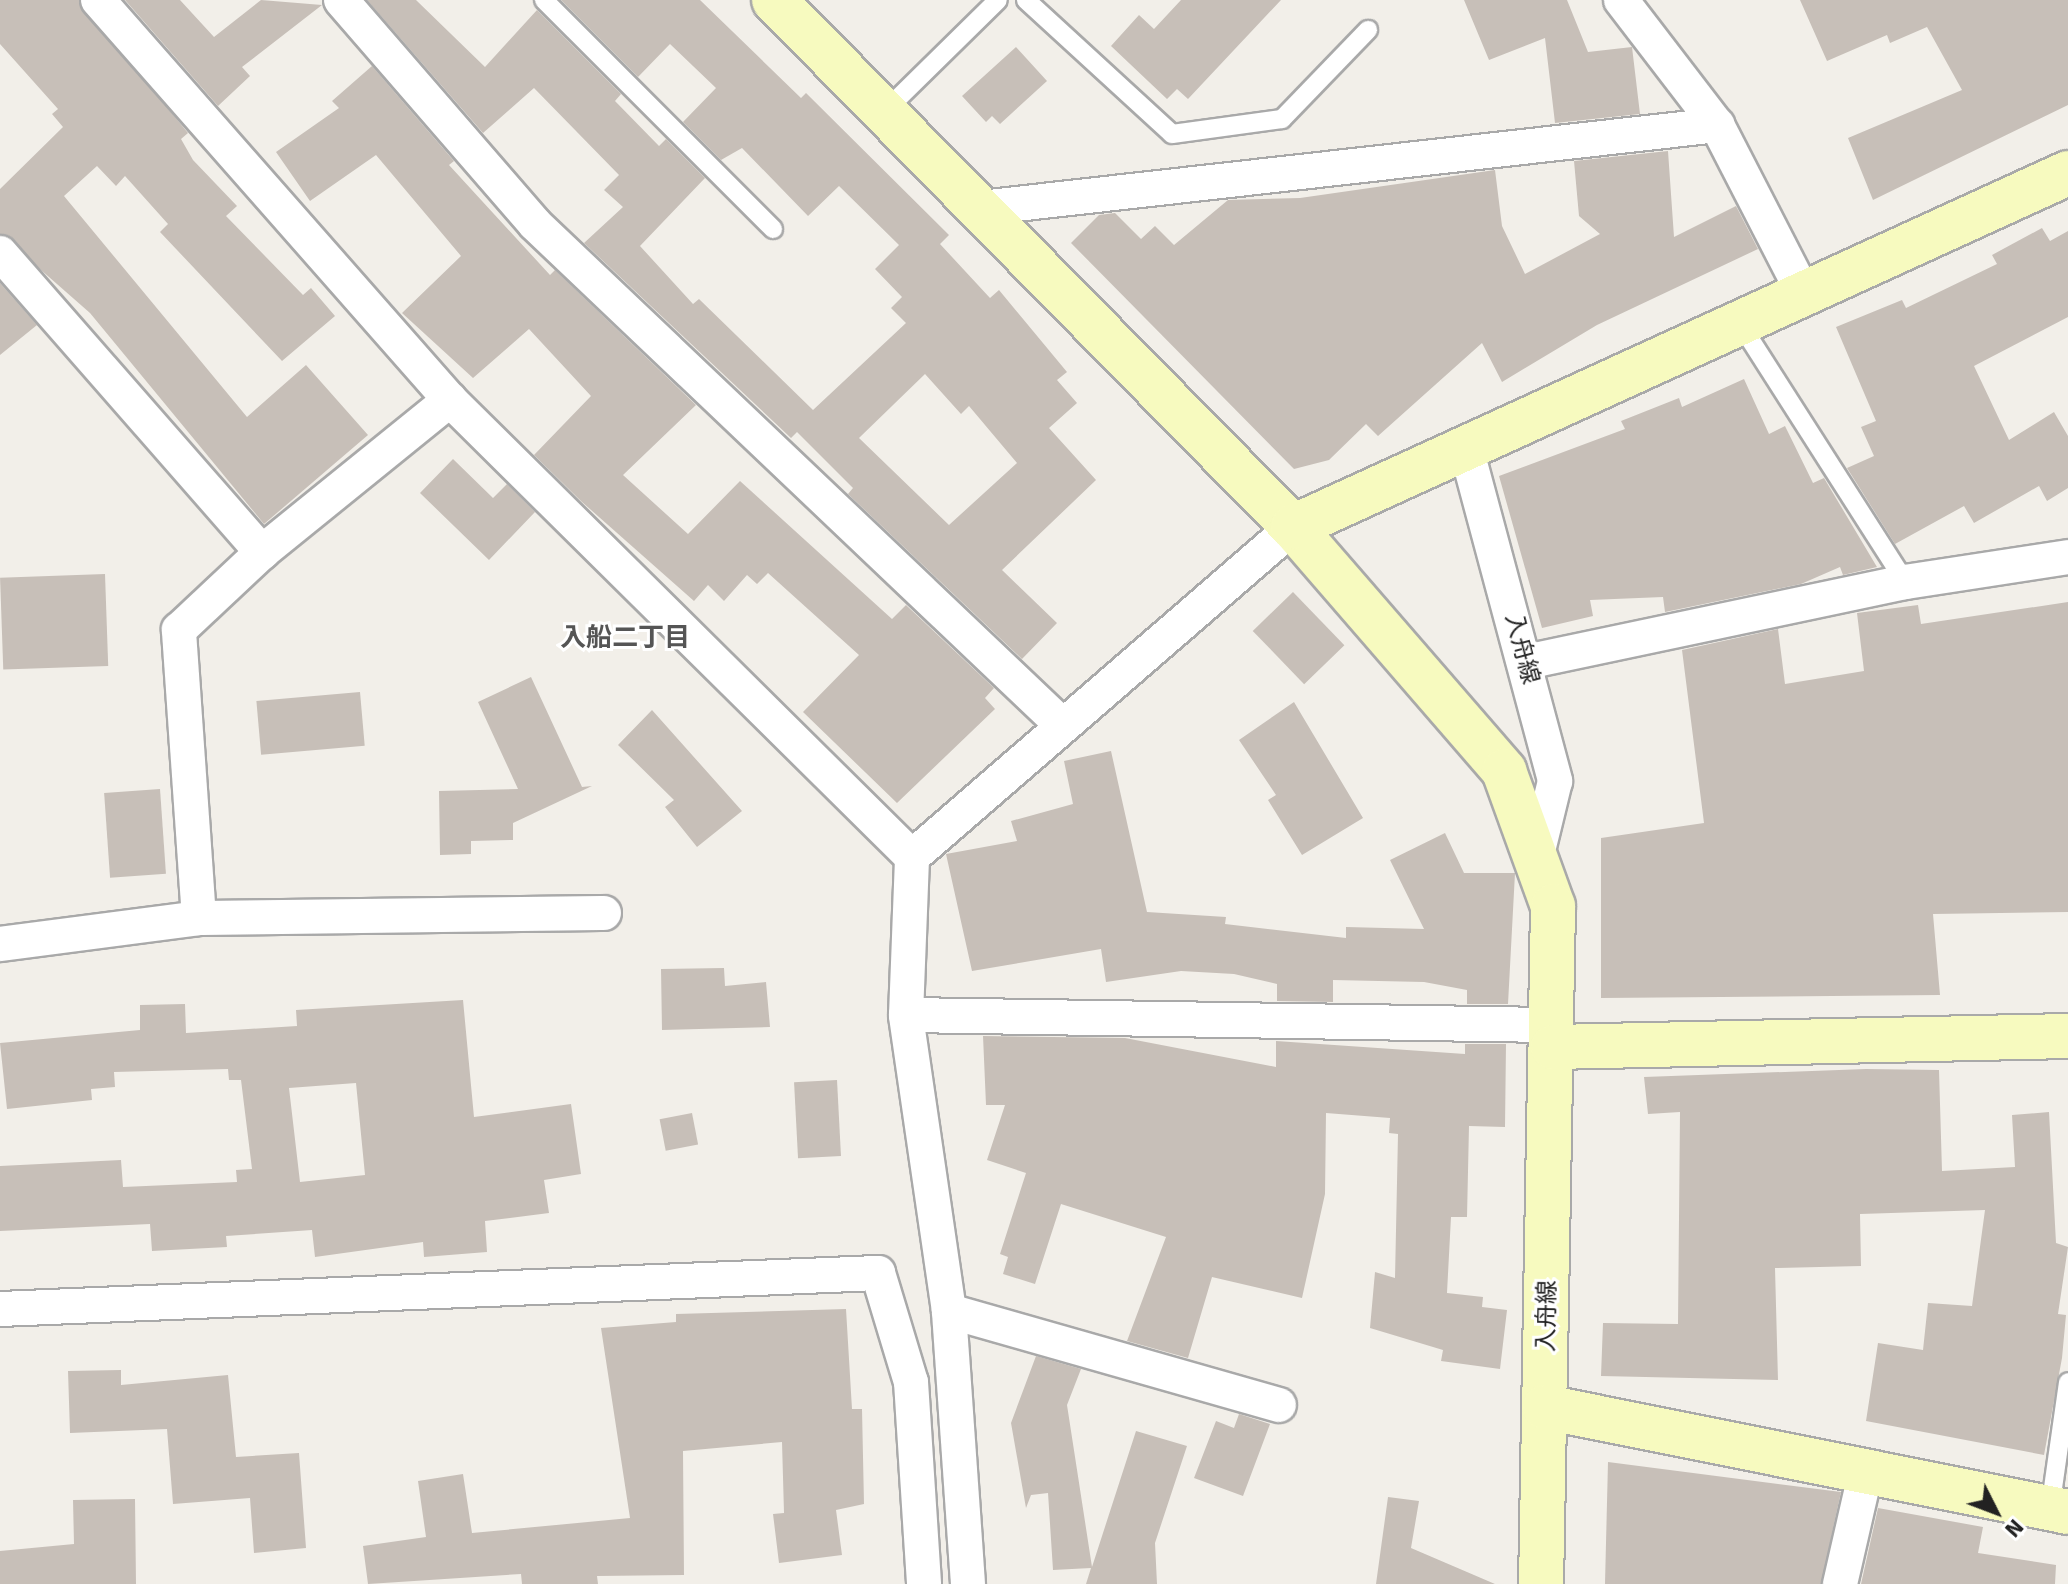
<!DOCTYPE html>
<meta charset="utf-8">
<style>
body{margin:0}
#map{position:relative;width:2068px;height:1584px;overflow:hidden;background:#f2efe9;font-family:Signika,"Noto Sans JP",sans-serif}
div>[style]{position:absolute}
.building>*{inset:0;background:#c7bfb8;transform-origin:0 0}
.roads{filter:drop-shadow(2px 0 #a9a9a9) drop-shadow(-2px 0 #a9a9a9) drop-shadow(0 2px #a9a9a9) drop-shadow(0 -2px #a9a9a9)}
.lane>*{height:18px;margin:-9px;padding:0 9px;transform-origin:9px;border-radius:9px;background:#fff}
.street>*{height:34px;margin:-17px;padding:0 17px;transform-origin:17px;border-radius:17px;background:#fff}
.secondary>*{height:44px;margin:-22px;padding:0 22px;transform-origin:22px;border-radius:22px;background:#f7fabf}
span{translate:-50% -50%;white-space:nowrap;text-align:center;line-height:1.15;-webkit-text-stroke:6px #fff;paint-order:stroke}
.street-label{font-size:24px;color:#222}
.neighbourhood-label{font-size:26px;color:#555;font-weight:700}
.north{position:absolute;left:1956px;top:1472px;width:80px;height:80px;-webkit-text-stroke:6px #fff;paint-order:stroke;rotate:132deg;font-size:22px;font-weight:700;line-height:32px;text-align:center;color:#222}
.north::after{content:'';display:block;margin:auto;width:28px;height:36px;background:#222;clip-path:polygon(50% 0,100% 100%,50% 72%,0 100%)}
</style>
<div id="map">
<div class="building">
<div style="clip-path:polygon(0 0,79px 0,188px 133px,181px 139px,193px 160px,237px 206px,226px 216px,303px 295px,311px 288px,335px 316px,282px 361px,160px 232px,168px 224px,125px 176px,116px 186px,97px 166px,64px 196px,247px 417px,306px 365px,368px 435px,264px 524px,90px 313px,0 234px,0 189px,63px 127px,52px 114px,58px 109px,0 44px)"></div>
<div style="clip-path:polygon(125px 0,180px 0,214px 37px,261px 0,322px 5px,242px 67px,250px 76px,218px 106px)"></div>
<div style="clip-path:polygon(evenodd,367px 0,416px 0,485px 67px,537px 10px,621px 94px,615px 101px,659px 146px,666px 139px,705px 178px,640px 246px,693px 304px,699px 299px,813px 410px,906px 323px,891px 308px,902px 297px,875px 269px,899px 245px,839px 186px,808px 216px,742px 148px,721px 160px,683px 122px,716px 88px,670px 44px,638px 77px,561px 0,700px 0,801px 98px,806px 93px,949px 235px,940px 244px,990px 298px,999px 290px,1067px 372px,1057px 380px,1077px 403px,1049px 428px,1096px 480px,1002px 570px,1057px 623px,1022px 659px,848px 494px,853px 488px,797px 432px,791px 438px,584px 243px,623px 207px,604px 190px,619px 175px,534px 88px,483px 133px,367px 0,925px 374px,961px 414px,969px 406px,1017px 463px,949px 525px,859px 438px,925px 374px)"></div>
<div style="clip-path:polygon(1181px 0,1281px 0,1188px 99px,1177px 89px,1167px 99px,1111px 46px,1139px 15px,1154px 29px)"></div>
<div style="clip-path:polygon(1464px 0,1567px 0,1588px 52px,1632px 47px,1640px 114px,1555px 123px,1545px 38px,1489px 60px)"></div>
<div style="clip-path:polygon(1800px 0,2068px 0,2068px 105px,1873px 200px,1848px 138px,1962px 90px,1927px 27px,1890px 43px,1887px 35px,1827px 61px)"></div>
<div style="clip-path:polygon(1016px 47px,1047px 81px,1000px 124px,992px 116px,986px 122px,962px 96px)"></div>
<div style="clip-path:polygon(372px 66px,454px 161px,449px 165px,550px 275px,555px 270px,696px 405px,623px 475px,688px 534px,740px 481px,892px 619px,906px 605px,994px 688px,985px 698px,995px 709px,897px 803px,803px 712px,859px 655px,768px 573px,757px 584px,747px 575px,724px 601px,708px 585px,694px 601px,582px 502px,534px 455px,591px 396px,529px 329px,473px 378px,402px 313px,461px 256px,376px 155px,310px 201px,276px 152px,339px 108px,332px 101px)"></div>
<div style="clip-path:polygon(1668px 151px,1674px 237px,1736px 206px,1758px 249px,1597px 325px,1502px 382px,1482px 343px,1378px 436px,1366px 424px,1329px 460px,1294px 469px,1071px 243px,1099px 215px,1115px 213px,1141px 239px,1155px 226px,1174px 245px,1228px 200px,1300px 198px,1495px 170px,1502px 226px,1525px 274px,1600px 234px,1579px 216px,1574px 161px)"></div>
<div style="clip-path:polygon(2042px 228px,2050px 241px,2068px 231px,2068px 317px,1974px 366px,2009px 440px,2054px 412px,2068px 436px,2068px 488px,2047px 501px,2039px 486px,1974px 523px,1964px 506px,1895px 544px,1847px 468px,1874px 456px,1861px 427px,1876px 421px,1836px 327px,1902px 300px,1906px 308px,1997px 264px,1992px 255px)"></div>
<div style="clip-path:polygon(0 283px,37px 325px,0 355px)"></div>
<div style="clip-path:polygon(1744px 379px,1769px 434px,1785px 426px,1813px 483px,1824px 478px,1877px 567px,1843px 575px,1840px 567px,1801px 584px,1665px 612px,1663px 597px,1590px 600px,1593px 616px,1542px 628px,1499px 476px,1625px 429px,1621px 421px,1679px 398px,1682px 407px)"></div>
<div style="clip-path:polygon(453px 459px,493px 498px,507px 484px,535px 512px,489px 560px,420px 493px)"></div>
<div style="left:105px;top:574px;width:92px;height:105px;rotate:88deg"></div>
<div style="left:1293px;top:592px;width:74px;height:56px;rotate:46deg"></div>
<div style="clip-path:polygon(2068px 602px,2068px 912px,1933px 914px,1940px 995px,1601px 998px,1601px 838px,1704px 823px,1682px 650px,1778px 629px,1785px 684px,1864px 671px,1857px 613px,1918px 605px,1921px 624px)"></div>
<div style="clip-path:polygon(531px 677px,582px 787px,592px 786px,513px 823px,513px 840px,471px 841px,471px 854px,440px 855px,439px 791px,518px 789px,478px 702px)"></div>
<div style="left:360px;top:692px;width:54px;height:104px;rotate:85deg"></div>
<div style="clip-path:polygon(1294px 702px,1363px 818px,1302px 855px,1268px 800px,1276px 795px,1239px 740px)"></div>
<div style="clip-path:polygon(652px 710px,742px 811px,697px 847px,665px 807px,674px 800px,618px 745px)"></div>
<div style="clip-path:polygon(1111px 751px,1147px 912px,1226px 917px,1225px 924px,1346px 938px,1346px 927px,1424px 929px,1390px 860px,1445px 833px,1464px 873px,1515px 873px,1508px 1004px,1467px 1004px,1467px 990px,1424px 982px,1333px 980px,1333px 1002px,1277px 1001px,1277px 984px,1234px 974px,1181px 971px,1106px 982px,1101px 949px,972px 971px,946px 854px,1017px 841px,1011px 821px,1073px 804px,1064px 761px)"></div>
<div style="left:160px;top:789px;width:85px;height:56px;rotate:86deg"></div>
<div style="clip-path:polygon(724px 968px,725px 986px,766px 982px,770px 1027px,662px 1030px,661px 969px)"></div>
<div style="clip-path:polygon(evenodd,463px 1000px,474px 1117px,571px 1104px,581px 1174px,544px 1180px,549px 1213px,485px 1221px,487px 1252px,424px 1257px,423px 1242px,315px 1257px,312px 1230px,226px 1236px,227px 1247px,152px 1251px,150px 1224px,0 1231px,0 1166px,121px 1160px,123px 1187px,237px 1182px,236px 1170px,252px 1169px,241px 1080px,229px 1080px,228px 1069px,114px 1072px,115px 1087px,91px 1089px,92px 1100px,7px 1109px,0 1043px,140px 1030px,140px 1005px,185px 1004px,186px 1033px,297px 1026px,296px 1010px,463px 1000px,356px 1083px,365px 1175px,300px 1182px,289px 1088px,356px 1083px)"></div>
<div style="clip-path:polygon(983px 1036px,1125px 1038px,1276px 1067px,1276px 1041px,1465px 1054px,1465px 1044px,1506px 1044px,1505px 1127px,1469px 1126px,1467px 1217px,1451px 1217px,1447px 1293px,1483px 1297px,1482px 1307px,1507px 1310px,1500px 1369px,1441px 1361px,1443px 1350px,1370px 1328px,1375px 1272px,1395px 1278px,1398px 1134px,1389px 1133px,1390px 1118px,1326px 1113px,1325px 1194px,1302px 1298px,1212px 1277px,1188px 1358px,1127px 1341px,1166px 1237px,1061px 1204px,1035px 1284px,1003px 1274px,1008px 1257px,1000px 1254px,1026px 1173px,987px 1160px,1005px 1105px,986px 1105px)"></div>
<div style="clip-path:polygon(1866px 1069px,1939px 1070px,1942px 1171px,2015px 1167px,2012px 1115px,2049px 1112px,2056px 1243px,2068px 1247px,2058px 1314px,2066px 1315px,2062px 1358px,2044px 1455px,1866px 1421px,1878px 1343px,1923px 1350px,1928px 1303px,1972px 1306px,1985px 1210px,1860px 1214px,1861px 1266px,1775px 1268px,1778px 1380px,1601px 1376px,1603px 1323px,1678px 1324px,1680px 1112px,1648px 1114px,1644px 1077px)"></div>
<div style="left:837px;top:1080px;width:76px;height:43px;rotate:87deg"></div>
<div style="left:692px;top:1113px;width:32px;height:33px;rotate:79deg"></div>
<div style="clip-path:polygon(846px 1309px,852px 1409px,862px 1409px,864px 1504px,836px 1510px,842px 1555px,779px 1563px,773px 1514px,784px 1513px,782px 1442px,683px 1451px,684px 1575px,597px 1576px,598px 1584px,522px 1584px,521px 1574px,368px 1584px,363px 1546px,426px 1537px,418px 1481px,463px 1474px,472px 1533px,630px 1518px,601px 1328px,676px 1322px,676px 1314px)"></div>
<div style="clip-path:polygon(1036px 1356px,1081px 1369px,1067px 1405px,1092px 1567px,1136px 1431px,1187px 1446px,1155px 1543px,1157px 1584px,1086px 1584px,1091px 1568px,1053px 1570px,1048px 1493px,1031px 1495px,1026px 1508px,1011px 1423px)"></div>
<div style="clip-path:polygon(121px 1370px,121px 1385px,228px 1375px,236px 1457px,299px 1453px,306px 1548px,254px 1553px,250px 1498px,173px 1504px,167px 1429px,70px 1433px,68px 1371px)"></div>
<div style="clip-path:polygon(1239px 1414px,1270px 1424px,1243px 1496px,1194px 1478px,1216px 1421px,1234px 1428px)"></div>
<div style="clip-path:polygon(1608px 1462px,1841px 1492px,1821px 1584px,1605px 1584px)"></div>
<div style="clip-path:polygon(1388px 1497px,1419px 1501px,1411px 1548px,1495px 1584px,1376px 1584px)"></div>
<div style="clip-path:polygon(135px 1499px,136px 1584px,0 1584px,0 1551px,74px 1544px,73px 1500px)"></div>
<div style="clip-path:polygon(1878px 1508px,1983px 1527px,1978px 1553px,2056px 1565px,2055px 1584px,1861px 1584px)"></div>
</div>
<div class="roads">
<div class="lane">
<div style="left:544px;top:0;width:324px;rotate:45deg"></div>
<div style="left:1026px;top:0;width:198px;rotate:42.5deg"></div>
<div style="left:1172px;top:134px;width:111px;rotate:-7.8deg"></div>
<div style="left:1282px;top:119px;width:124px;rotate:-46deg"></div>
<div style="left:885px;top:111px;width:158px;rotate:-44.5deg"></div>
<div style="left:1739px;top:322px;width:308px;rotate:57.4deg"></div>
<div style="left:2050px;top:1509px;width:128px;rotate:-81.9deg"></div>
</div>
<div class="street">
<div style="left:98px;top:0;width:533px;rotate:48.65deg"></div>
<div style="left:450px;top:400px;width:650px;rotate:44.69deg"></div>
<div style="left:341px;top:0;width:296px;rotate:49.1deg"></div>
<div style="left:535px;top:224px;width:726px;rotate:43.55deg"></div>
<div style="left:1621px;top:0;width:158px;rotate:52.5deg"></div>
<div style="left:1717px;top:125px;width:188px;rotate:62.8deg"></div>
<div style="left:981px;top:208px;width:741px;rotate:-6.43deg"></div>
<div style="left:0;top:253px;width:398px;rotate:48.8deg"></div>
<div style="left:1466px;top:448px;width:345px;rotate:75deg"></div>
<div style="left:1555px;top:781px;width:72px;rotate:103.7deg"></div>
<div style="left:1526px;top:662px;width:387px;rotate:-11.9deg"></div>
<div style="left:1905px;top:582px;width:165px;rotate:-8.7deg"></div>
<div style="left:199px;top:918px;width:289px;rotate:-94deg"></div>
<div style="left:179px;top:630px;width:114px;rotate:-43.2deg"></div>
<div style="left:262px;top:552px;width:242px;rotate:-39deg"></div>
<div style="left:0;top:944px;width:201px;rotate:-7.4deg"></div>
<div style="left:199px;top:918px;width:405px;rotate:-0.7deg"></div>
<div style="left:906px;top:1015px;width:643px;rotate:0.89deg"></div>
<div style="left:0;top:1309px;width:879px;rotate:-2.35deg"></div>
<div style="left:878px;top:1273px;width:114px;rotate:73.2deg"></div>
<div style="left:911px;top:1382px;width:202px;rotate:86.3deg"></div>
<div style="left:949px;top:1311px;width:343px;rotate:15.9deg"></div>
<div style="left:968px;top:1584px;width:274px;rotate:-94deg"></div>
<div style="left:949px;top:1311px;width:299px;rotate:-98.3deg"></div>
<div style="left:906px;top:1015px;width:158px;rotate:-87.8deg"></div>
<div style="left:912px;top:857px;width:504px;rotate:-40.9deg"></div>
<div style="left:1840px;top:1584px;width:112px;rotate:-77.1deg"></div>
</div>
<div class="secondary">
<div style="left:774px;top:0;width:740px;rotate:45.44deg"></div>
<div style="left:1293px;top:527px;width:323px;rotate:49.1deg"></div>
<div style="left:1504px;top:771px;width:144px;rotate:70.1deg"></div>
<div style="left:1553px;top:906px;width:678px;rotate:91.01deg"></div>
<div style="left:1293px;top:527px;width:852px;rotate:-24.55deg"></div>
<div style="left:1553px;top:1047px;width:515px;rotate:-1.22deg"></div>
<div style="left:1545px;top:1407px;width:533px;rotate:11.35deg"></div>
</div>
</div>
<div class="street-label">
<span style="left:1522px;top:649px;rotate:75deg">入舟線</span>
<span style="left:1547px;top:1316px;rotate:-89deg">入舟線</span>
</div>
<div class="neighbourhood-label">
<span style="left:625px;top:639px">入船二丁目</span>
</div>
<div class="north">N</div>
</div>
